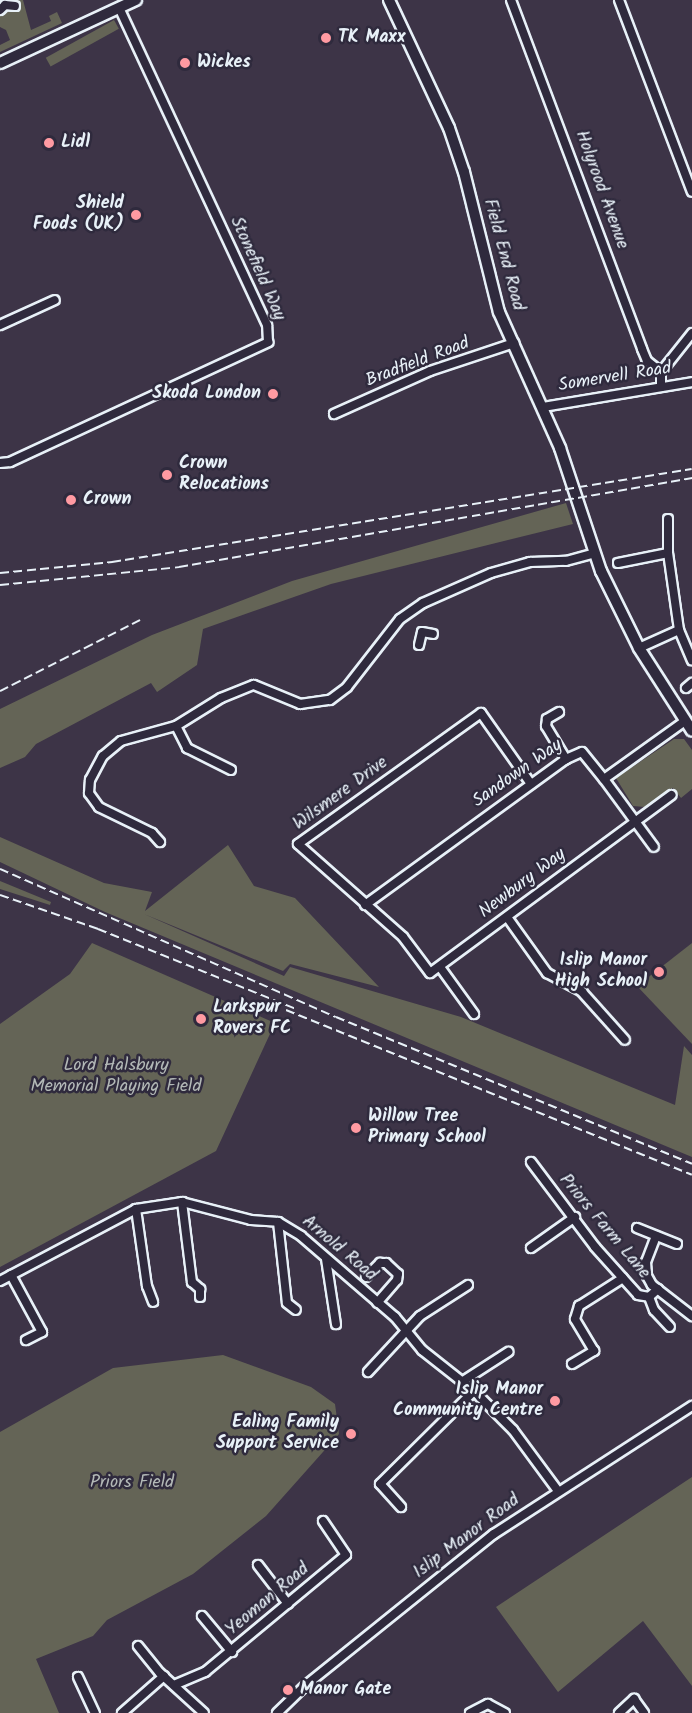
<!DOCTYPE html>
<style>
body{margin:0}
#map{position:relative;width:692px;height:1713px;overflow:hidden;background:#3d3447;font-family:Kalam,sans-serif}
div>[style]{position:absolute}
.green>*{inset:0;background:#646456;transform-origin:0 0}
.roads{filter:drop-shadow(2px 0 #e8f1f8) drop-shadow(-2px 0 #e8f1f8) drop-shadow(0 2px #e8f1f8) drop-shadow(0 -2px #e8f1f8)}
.minor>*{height:8px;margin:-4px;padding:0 4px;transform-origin:4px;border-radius:4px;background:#2f2a3d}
.tertiary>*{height:10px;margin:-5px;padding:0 5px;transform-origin:5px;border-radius:5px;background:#2f2a3d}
.rail>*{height:2px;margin-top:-1px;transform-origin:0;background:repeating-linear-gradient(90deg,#e8f1f8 0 9px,transparent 0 13.5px)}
.dots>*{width:16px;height:16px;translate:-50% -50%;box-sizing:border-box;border:3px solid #2f2a3d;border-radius:50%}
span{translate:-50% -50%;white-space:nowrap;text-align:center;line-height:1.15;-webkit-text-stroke:5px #2f2a3d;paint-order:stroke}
.poi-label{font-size:18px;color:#e8f1f8;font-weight:700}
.left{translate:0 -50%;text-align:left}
.right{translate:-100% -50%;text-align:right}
.street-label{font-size:18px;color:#e8f1f8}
.park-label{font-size:18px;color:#b3b9b7}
</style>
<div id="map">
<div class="green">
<div style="clip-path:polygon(7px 0,23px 0,31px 30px,51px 21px,49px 16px,57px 12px,62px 23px,0 52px,0 45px,10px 40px,6px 30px,0 27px,0 14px,14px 9px,15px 1px)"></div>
<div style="left:114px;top:20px;width:10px;height:78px;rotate:61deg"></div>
<div style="clip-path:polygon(566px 503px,573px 524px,331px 584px,203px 629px,197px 665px,157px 692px,151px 683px,36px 744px,25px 757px,0 768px,0 709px,152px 635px,292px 581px)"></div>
<div style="clip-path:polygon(674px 739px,684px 739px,692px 750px,692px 789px,681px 798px,673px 788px,645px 807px,633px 806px,616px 778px)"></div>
<div style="clip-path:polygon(0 837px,104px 883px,152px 892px,145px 911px,228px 845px,254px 886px,295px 898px,379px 987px,290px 964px,283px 971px,144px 914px,284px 976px,290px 967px,461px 1017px,675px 1105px,684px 1046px,692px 1055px,692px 1157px,105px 912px,0 862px)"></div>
<div style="clip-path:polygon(0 881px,51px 902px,50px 905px,0 889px)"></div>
<div style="clip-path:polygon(92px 943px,275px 1023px,216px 1151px,0 1267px,0 1024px,70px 974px)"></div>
<div style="clip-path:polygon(692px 943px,692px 1044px,637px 986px)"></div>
<div style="clip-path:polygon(223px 1355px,311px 1387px,335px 1404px,339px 1434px,266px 1516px,193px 1574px,107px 1620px,93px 1636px,36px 1659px,59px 1713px,0 1713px,0 1432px,113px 1368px)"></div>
<div style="clip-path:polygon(692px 1477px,692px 1686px,643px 1621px,558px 1692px,496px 1607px)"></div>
</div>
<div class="roads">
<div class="minor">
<div style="left:511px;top:0;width:373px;rotate:69.4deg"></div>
<div style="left:642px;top:349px;width:13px;rotate:67deg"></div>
<div style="left:647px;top:361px;width:18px;rotate:38deg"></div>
<div style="left:661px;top:372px;width:15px;rotate:90deg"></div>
<div style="left:619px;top:0;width:205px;rotate:69.2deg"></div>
<div style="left:0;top:10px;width:7px;rotate:-45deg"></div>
<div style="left:5px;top:5px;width:10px;rotate:6deg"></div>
<div style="left:0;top:325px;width:60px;rotate:-24.4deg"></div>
<div style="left:661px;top:372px;width:50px;rotate:-51.5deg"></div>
<div style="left:543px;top:407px;width:151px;rotate:-9.5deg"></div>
<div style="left:334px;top:414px;width:105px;rotate:-24.1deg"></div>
<div style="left:430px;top:371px;width:89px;rotate:-18.4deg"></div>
<div style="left:0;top:463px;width:10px;rotate:-6deg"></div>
<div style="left:10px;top:462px;width:285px;rotate:-24.9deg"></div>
<div style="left:268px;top:342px;width:17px;rotate:-93deg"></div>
<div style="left:267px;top:325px;width:350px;rotate:-115deg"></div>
<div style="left:618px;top:563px;width:51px;rotate:-11.3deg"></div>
<div style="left:679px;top:630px;width:33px;rotate:67deg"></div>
<div style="left:419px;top:645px;width:13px;rotate:-77deg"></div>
<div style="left:422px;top:632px;width:11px;rotate:10deg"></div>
<div style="left:639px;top:648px;width:44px;rotate:-24.2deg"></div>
<div style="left:679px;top:630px;width:78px;rotate:-98.1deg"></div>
<div style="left:668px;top:553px;width:34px;rotate:-90deg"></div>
<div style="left:686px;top:688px;width:8px;rotate:-40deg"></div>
<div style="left:559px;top:712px;width:14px;rotate:150deg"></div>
<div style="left:547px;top:719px;width:7px;rotate:98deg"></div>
<div style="left:546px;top:726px;width:39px;rotate:59deg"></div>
<div style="left:176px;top:726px;width:25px;rotate:63deg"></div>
<div style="left:187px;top:748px;width:49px;rotate:26.6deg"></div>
<div style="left:604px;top:779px;width:84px;rotate:53.7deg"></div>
<div style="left:531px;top:784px;width:87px;rotate:-125.2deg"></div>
<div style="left:481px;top:713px;width:225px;rotate:144.4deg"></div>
<div style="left:298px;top:844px;width:140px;rotate:41.5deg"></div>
<div style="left:403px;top:937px;width:45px;rotate:53.1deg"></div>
<div style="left:430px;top:973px;width:300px;rotate:-36.4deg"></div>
<div style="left:160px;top:842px;width:12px;rotate:-132deg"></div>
<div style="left:152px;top:833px;width:59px;rotate:-153.9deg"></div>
<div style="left:99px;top:807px;width:17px;rotate:-126deg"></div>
<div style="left:89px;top:793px;width:13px;rotate:-86deg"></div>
<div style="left:90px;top:780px;width:27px;rotate:-62deg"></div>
<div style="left:103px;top:756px;width:23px;rotate:-40deg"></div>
<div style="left:121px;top:741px;width:57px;rotate:-15.3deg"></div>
<div style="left:176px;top:726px;width:53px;rotate:-31.9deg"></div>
<div style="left:221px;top:698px;width:35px;rotate:-22deg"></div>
<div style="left:254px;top:685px;width:50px;rotate:22.4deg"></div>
<div style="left:300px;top:704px;width:30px;rotate:-8deg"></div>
<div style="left:330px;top:700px;width:21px;rotate:-37deg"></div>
<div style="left:347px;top:687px;width:86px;rotate:-52.1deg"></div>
<div style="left:400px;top:619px;width:28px;rotate:-35deg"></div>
<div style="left:423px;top:603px;width:74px;rotate:-23.8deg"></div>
<div style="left:491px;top:573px;width:41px;rotate:-15.8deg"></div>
<div style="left:530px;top:562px;width:36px;rotate:-2deg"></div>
<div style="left:566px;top:561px;width:30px;rotate:-15deg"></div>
<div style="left:365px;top:905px;width:248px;rotate:-36deg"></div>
<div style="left:566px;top:759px;width:17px;rotate:-24deg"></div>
<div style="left:582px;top:752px;width:35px;rotate:51deg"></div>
<div style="left:604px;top:779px;width:100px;rotate:-35.6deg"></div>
<div style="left:507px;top:917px;width:69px;rotate:54.5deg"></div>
<div style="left:547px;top:973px;width:40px;rotate:28deg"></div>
<div style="left:582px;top:992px;width:64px;rotate:48.1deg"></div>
<div style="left:440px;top:967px;width:58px;rotate:54.1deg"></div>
<div style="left:531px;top:1162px;width:106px;rotate:53deg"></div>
<div style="left:595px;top:1247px;width:64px;rotate:48.1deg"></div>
<div style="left:638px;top:1295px;width:11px;rotate:10deg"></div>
<div style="left:649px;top:1297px;width:12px;rotate:-42deg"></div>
<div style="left:182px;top:1202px;width:81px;rotate:82.9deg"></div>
<div style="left:192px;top:1282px;width:11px;rotate:41deg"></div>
<div style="left:200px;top:1289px;width:8px;rotate:90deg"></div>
<div style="left:136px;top:1209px;width:78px;rotate:81.9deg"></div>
<div style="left:147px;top:1286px;width:17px;rotate:69deg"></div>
<div style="left:278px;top:1222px;width:81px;rotate:83.7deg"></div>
<div style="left:287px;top:1303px;width:11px;rotate:38deg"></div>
<div style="left:637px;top:1228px;width:43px;rotate:21.8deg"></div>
<div style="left:656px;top:1236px;width:28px;rotate:111deg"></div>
<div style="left:646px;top:1262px;width:14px;rotate:86deg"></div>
<div style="left:647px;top:1276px;width:10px;rotate:61deg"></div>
<div style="left:652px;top:1285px;width:51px;rotate:37.8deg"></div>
<div style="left:531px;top:1248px;width:54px;rotate:-35.2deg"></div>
<div style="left:326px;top:1259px;width:66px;rotate:81.3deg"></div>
<div style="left:11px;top:1275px;width:65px;rotate:61.5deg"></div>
<div style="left:42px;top:1332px;width:18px;rotate:153deg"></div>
<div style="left:366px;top:1277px;width:20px;rotate:-45deg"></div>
<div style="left:380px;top:1263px;width:6px"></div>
<div style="left:386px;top:1263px;width:16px;rotate:43deg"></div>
<div style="left:398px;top:1274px;width:6px;rotate:99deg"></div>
<div style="left:397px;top:1280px;width:30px;rotate:131deg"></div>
<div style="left:0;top:1281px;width:154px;rotate:-27.9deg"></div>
<div style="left:136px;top:1209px;width:47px;rotate:-8.7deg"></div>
<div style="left:182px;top:1202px;width:71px;rotate:14.6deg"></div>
<div style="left:251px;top:1220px;width:27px;rotate:4deg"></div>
<div style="left:278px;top:1222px;width:27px;rotate:31deg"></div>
<div style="left:301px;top:1236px;width:124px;rotate:40.8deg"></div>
<div style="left:395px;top:1317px;width:43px;rotate:50.7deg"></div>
<div style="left:422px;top:1350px;width:66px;rotate:38.3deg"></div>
<div style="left:474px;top:1391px;width:55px;rotate:45deg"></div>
<div style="left:513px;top:1430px;width:76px;rotate:53.6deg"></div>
<div style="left:649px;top:1297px;width:14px;rotate:69deg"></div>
<div style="left:654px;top:1310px;width:23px;rotate:47deg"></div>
<div style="left:572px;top:1364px;width:26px;rotate:-31deg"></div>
<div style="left:594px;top:1351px;width:37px;rotate:-121deg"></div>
<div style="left:575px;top:1319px;width:14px;rotate:-73deg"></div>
<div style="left:579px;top:1306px;width:52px;rotate:-32.5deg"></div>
<div style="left:368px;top:1372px;width:76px;rotate:-47.1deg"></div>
<div style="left:420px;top:1316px;width:57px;rotate:-32.9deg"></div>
<div style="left:463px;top:1381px;width:54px;rotate:-32.8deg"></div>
<div style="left:401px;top:1507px;width:31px;rotate:-132deg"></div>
<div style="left:380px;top:1484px;width:132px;rotate:-44.7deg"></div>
<div style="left:258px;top:1565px;width:49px;rotate:52.4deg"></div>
<div style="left:202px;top:1616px;width:47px;rotate:50.2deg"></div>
<div style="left:138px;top:1646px;width:35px;rotate:51deg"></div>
<div style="left:160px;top:1673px;width:59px;rotate:42.3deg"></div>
<div style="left:78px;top:1677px;width:40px;rotate:65deg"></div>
<div style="left:174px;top:1685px;width:34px;rotate:-23deg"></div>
<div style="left:205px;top:1672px;width:183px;rotate:-39.7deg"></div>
<div style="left:346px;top:1555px;width:41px;rotate:-124.1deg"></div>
<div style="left:122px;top:1713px;width:56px;rotate:-41.4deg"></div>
<div style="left:277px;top:1713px;width:40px;rotate:-44deg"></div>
<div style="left:306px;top:1685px;width:241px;rotate:-38.8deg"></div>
<div style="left:494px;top:1534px;width:236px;rotate:-32.9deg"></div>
<div style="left:470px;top:1713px;width:20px;rotate:-27deg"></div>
<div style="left:488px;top:1704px;width:19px;rotate:28deg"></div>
<div style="left:619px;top:1713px;width:21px;rotate:-43deg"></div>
<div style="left:634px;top:1699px;width:17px;rotate:54deg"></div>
</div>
<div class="tertiary">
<div style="left:389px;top:0;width:141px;rotate:64.9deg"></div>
<div style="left:449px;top:128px;width:46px;rotate:71.2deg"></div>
<div style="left:464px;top:172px;width:144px;rotate:76deg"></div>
<div style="left:499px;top:312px;width:149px;rotate:65.8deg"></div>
<div style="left:560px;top:448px;width:130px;rotate:71.6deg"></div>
<div style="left:601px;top:571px;width:86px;rotate:63.7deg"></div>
<div style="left:639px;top:648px;width:98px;rotate:57.4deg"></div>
<div style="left:0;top:63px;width:150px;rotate:-24.9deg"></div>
</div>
</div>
<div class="rail">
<div style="left:0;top:573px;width:113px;rotate:-5.6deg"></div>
<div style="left:112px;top:562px;width:587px;rotate:-9.11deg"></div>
<div style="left:0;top:585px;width:180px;rotate:-5.7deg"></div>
<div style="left:179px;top:567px;width:521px;rotate:-9.84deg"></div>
<div style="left:0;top:691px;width:159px;rotate:-26.9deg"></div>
<div style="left:0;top:869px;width:367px;rotate:23.8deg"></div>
<div style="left:336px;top:1017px;width:385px;rotate:22.4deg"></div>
<div style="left:0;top:895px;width:104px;rotate:19.1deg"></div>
<div style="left:98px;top:929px;width:214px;rotate:22deg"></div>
<div style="left:286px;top:1010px;width:438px;rotate:22.1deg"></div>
</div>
<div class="dots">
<div style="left:326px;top:38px;background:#ff9aa2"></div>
<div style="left:185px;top:63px;background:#ff9aa2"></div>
<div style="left:49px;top:143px;background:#ff9aa2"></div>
<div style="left:136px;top:215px;background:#ff9aa2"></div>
<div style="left:273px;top:394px;background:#ff9aa2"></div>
<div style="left:167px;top:475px;background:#ff9aa2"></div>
<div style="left:71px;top:500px;background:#ff9aa2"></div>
<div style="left:659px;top:972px;background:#ff9aa2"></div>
<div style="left:201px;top:1019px;background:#ff9aa2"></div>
<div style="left:356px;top:1128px;background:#ff9aa2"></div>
<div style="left:555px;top:1401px;background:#ff9aa2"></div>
<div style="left:351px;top:1434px;background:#ff9aa2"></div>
<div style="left:288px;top:1690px;background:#ff9aa2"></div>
</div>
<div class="poi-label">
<span class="left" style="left:338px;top:38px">TK Maxx</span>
<span class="left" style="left:197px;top:63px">Wickes</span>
<span class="left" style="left:61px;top:143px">Lidl</span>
<span class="right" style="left:124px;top:215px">Shield<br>Foods (UK)</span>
<span class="right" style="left:261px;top:394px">Skoda London</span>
<span class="left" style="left:179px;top:475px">Crown<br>Relocations</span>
<span class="left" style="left:83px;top:500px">Crown</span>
<span class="right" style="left:647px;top:972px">Islip Manor<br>High School</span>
<span class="left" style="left:213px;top:1019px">Larkspur<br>Rovers FC</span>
<span class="left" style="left:368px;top:1128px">Willow Tree<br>Primary School</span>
<span class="right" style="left:543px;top:1401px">Islip Manor<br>Community Centre</span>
<span class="right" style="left:339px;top:1434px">Ealing Family<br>Support Service</span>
<span class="left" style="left:300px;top:1690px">Manor Gate</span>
</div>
<div class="street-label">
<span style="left:601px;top:190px;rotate:70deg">Holyrood Avenue</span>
<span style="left:503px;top:255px;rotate:75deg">Field End Road</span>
<span style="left:257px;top:269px;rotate:66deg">Stonefield Way</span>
<span style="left:418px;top:363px;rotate:-21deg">Bradfield Road</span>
<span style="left:615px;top:378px;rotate:-9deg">Somervell Road</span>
<span style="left:518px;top:774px;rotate:-35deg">Sandown Way</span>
<span style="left:341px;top:794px;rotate:-36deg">Wilsmere Drive</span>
<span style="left:523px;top:884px;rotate:-37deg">Newbury Way</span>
<span style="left:604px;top:1227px;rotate:50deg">Priors Farm Lane</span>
<span style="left:339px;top:1249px;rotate:40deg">Arnold Road</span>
<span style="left:467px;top:1537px;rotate:-37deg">Islip Manor Road</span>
<span style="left:268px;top:1600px;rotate:-40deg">Yeoman Road</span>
</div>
<div class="park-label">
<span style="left:116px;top:1077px">Lord Halsbury<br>Memorial Playing Field</span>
<span style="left:132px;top:1483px">Priors Field</span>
</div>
</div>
